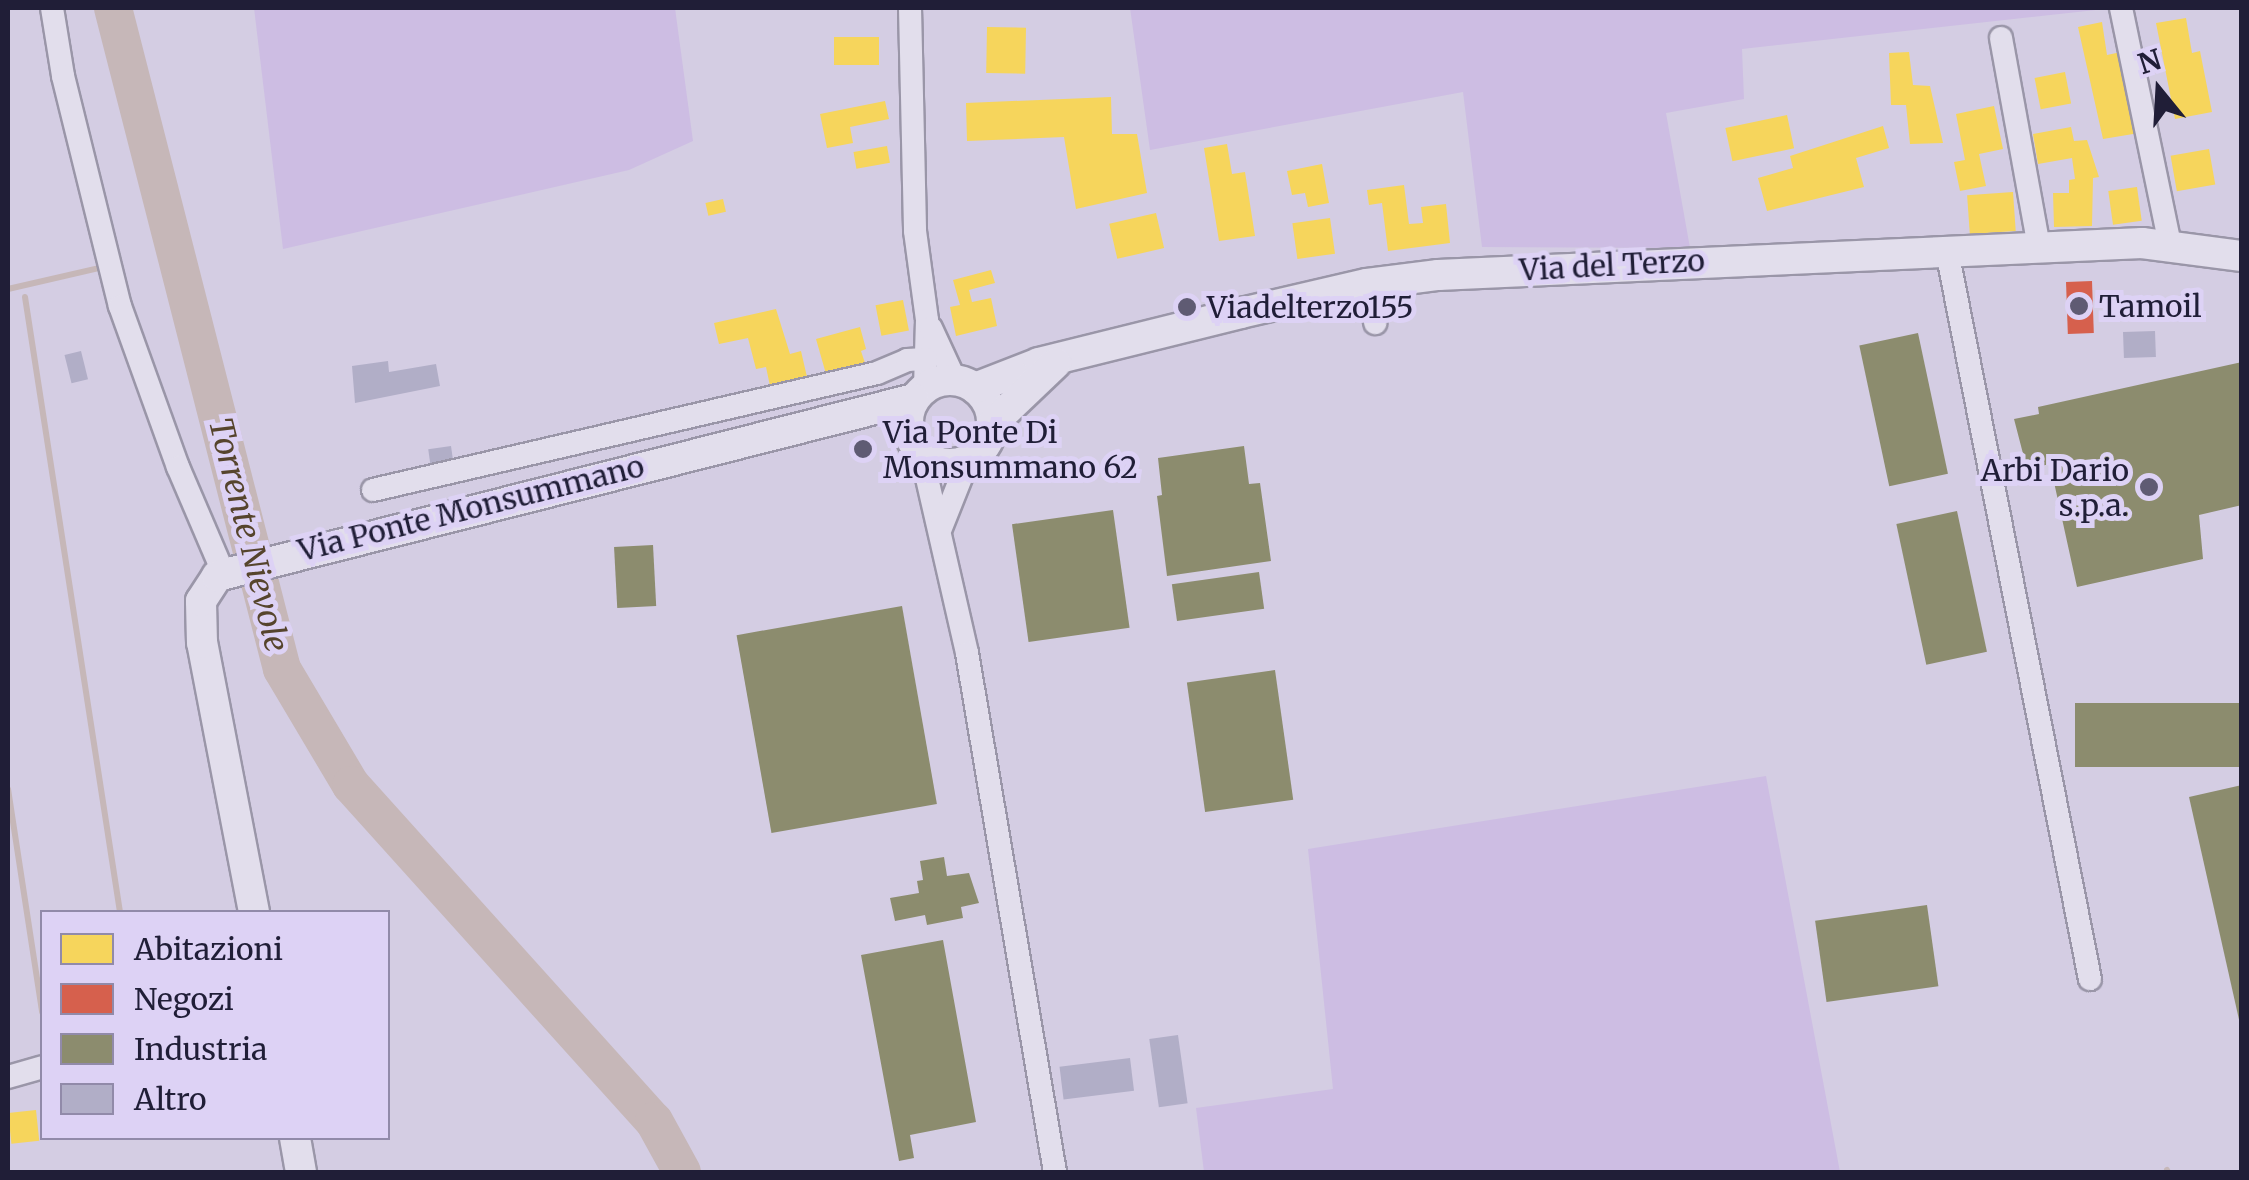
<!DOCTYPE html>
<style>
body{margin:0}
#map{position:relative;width:2249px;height:1180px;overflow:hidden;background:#d4cde3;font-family:Merriweather,serif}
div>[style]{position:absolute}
.farmland>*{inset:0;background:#cdbde3}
.homes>*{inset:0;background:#f6d55c;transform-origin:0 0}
.shops>*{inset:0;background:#d6604d;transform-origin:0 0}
.industry>*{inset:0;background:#8c8c6e;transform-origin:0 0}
.stream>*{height:6px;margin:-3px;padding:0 3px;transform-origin:3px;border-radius:3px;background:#c6b7b8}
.river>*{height:38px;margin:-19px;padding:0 19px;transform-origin:19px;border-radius:19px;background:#c6b7b8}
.building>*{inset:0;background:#b1aec7;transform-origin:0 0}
.roads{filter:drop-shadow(2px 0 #9a96a8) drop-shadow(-2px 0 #9a96a8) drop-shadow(0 2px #9a96a8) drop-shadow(0 -2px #9a96a8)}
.minor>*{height:22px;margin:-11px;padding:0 11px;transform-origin:11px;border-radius:11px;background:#e2deec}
.tertiary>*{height:30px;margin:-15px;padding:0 15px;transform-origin:15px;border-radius:15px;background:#e2deec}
.tertiary>.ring{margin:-15px;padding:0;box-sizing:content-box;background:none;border:30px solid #e2deec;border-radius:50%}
.dots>*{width:28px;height:28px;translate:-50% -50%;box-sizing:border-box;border:5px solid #ddd2f5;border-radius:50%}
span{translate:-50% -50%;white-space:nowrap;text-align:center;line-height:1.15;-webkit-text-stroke:10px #ddd2f5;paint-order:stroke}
.street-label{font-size:30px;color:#201e37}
.poi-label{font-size:30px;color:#201e37}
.left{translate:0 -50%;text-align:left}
.right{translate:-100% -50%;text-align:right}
.water-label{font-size:32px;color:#56442d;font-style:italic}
.frame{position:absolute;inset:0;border:10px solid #201e37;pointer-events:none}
.legend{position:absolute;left:40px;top:910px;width:350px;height:230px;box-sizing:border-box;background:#ddd2f5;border:2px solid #918aa9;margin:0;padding:12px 18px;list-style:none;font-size:30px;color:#201e37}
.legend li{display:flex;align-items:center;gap:20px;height:50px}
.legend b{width:50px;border:2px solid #918aa9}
.north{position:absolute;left:2109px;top:40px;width:100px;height:100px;-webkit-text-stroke:8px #ddd2f5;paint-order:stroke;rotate:342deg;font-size:28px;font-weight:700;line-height:40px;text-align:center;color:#201e37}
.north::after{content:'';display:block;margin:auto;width:35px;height:45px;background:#201e37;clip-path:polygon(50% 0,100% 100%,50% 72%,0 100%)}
</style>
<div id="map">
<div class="farmland">
<div style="clip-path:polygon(254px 8px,675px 8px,693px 141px,629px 170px,283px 249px)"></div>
<div style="clip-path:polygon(1130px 8px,2114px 8px,1742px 49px,1744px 99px,1666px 113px,1690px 248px,1482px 247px,1463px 92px,1150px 150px)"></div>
<div style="clip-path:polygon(1766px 776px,1840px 1172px,1204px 1172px,1196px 1108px,1333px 1089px,1308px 849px)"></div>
</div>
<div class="homes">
<div style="clip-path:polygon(2186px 18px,2192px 53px,2200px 51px,2212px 112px,2175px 119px,2156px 23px)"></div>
<div style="clip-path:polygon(2102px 22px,2107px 55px,2121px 52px,2139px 133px,2103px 139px,2078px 27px)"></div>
<div style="left:987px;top:27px;width:39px;height:46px;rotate:1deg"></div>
<div style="left:834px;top:37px;width:45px;height:28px"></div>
<div style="clip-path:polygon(1909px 52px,1913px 85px,1930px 86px,1943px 143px,1910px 144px,1906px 105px,1891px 105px,1889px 53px)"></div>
<div style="left:2065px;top:72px;width:32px;height:31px;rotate:79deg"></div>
<div style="clip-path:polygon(1111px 97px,1112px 134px,1137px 134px,1147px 193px,1076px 209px,1064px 137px,967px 141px,966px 103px)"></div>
<div style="clip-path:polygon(885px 101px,889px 119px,850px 127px,853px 143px,827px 148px,820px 114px)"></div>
<div style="clip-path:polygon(1994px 106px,2003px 149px,1979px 154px,1986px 186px,1960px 191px,1954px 162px,1965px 160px,1956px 114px)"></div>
<div style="left:1787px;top:115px;width:34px;height:63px;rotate:78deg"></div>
<div style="clip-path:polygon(1883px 126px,1889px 148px,1856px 158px,1864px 187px,1767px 211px,1758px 178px,1793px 168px,1790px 156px)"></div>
<div style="clip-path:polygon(2071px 127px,2074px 141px,2087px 140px,2099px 177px,2093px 178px,2092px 226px,2054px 227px,2053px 193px,2069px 193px,2069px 180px,2075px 179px,2072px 158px,2038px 164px,2033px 134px)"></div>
<div style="clip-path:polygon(1227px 144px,1232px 174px,1245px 172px,1255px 236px,1219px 241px,1204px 148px)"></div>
<div style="left:887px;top:146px;width:17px;height:34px;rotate:80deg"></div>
<div style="left:2209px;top:149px;width:36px;height:39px;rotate:80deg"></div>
<div style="clip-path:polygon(1322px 164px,1329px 203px,1308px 207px,1305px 193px,1292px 195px,1287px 171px)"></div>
<div style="clip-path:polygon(1404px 185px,1409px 224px,1423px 223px,1421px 207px,1446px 204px,1450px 243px,1388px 251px,1382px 203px,1369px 205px,1367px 190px)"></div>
<div style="left:2137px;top:187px;width:34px;height:29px;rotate:82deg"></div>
<div style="left:2013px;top:192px;width:39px;height:46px;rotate:86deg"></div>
<div style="left:723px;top:199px;width:13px;height:18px;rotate:77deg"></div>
<div style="left:1156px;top:213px;width:36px;height:48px;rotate:77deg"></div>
<div style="left:1330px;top:218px;width:36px;height:38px;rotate:82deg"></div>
<div style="clip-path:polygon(991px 270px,995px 283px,969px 290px,972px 302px,991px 298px,997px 326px,956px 336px,950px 307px,960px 305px,953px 280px)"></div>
<div style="left:903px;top:300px;width:31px;height:28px;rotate:79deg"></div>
<div style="clip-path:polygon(776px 309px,790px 354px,801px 351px,807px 377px,770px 386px,766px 367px,756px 369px,748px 338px,719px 344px,714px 323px)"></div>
<div style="clip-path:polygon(860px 327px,866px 349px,861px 351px,865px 363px,826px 374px,816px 339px)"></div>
<div style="left:36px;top:1110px;width:31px;height:28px;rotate:84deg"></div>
</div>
<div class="shops">
<div style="left:2092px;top:281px;width:52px;height:26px;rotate:88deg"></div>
</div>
<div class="industry">
<div style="left:1918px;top:333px;width:144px;height:60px;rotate:78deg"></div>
<div style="clip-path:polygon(2242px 362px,2242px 505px,2199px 515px,2203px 559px,2077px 587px,2050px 464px,2027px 469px,2014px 419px,2039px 414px,2038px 407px)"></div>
<div style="clip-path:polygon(1244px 446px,1249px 484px,1260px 483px,1271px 561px,1167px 576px,1157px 496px,1162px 495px,1158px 458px)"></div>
<div style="left:1113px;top:510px;width:119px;height:102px;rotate:82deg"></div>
<div style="left:1957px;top:511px;width:144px;height:62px;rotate:78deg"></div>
<div style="left:653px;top:545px;width:61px;height:39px;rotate:87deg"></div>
<div style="left:1259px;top:572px;width:37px;height:88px;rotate:82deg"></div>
<div style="left:902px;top:606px;width:201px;height:168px;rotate:80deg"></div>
<div style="left:1275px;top:670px;width:131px;height:89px;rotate:82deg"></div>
<div style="left:2242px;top:703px;width:64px;height:167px;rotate:90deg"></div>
<div style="clip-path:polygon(2242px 785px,2242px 1024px,2240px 1024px,2189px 797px)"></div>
<div style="clip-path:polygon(944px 857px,947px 876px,969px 873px,979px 903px,961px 907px,963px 918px,927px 925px,925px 915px,895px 921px,890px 898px,919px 893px,917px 881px,923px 880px,920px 861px)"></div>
<div style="left:1927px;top:905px;width:82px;height:113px;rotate:82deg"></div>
<div style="clip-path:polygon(943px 940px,976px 1122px,910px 1135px,914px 1158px,899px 1161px,861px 955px)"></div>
</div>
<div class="stream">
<div style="left:8px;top:289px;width:93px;rotate:-13deg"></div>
<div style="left:25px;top:297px;width:622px;rotate:81.22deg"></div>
<div style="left:8px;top:789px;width:226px;rotate:81.3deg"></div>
<div style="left:2167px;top:1170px;width:2px;rotate:63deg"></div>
</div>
<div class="river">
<div style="left:113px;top:8px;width:682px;rotate:75.66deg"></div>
<div style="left:282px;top:669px;width:135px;rotate:59.3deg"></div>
<div style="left:351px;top:785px;width:452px;rotate:48deg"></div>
<div style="left:654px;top:1121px;width:58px;rotate:61.2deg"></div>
</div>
<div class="building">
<div style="clip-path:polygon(2199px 291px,2202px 314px,2189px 316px,2180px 294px)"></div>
<div style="left:2155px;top:331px;width:26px;height:32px;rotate:88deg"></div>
<div style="left:81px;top:351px;width:29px;height:17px;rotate:76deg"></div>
<div style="clip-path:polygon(388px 361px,389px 372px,436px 364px,440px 386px,355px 403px,352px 366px)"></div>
<div style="left:451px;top:446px;width:15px;height:23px;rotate:82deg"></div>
<div style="left:1178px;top:1035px;width:69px;height:29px;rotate:82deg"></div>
<div style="left:1130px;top:1058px;width:33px;height:71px;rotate:83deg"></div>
</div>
<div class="roads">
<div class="minor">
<div style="left:52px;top:8px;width:69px;rotate:80.8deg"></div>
<div style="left:63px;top:76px;width:237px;rotate:76.1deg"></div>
<div style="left:120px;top:306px;width:171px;rotate:70.2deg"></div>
<div style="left:178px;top:467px;width:114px;rotate:66.8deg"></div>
<div style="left:910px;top:8px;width:223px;rotate:88.7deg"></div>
<div style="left:915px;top:231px;width:90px;rotate:82.3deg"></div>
<div style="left:927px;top:320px;width:67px;rotate:91.7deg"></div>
<div style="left:2121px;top:8px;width:241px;rotate:78.3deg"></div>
<div style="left:2001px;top:38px;width:213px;rotate:79.7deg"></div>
<div style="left:1947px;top:251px;width:742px;rotate:78.89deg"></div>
<div style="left:1367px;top:284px;width:40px;rotate:78deg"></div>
<div style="left:931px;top:328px;width:57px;rotate:65.2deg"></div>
<div style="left:921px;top:452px;width:206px;rotate:77.1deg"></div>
<div style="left:967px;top:653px;width:526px;rotate:80.38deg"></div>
<div style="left:373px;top:490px;width:517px;rotate:-13.07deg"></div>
<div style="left:877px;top:373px;width:33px;rotate:-23deg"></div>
<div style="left:907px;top:360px;width:19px;rotate:-3deg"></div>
<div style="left:941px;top:528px;width:73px;rotate:-68.3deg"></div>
<div style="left:8px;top:1077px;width:35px;rotate:-16deg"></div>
</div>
<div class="tertiary">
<div class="ring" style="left:908px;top:380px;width:54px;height:54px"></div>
<div style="left:975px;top:388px;width:69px;rotate:-21.3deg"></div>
<div style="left:1039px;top:363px;width:208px;rotate:-13.9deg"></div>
<div style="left:1241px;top:313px;width:129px;rotate:-13deg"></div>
<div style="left:1367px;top:284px;width:72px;rotate:-7.2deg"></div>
<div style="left:1438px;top:275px;width:705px;rotate:-2.6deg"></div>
<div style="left:2142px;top:243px;width:101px;rotate:7.4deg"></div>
<div style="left:993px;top:423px;width:87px;rotate:-43.6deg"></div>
<div style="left:254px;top:912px;width:274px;rotate:-100.9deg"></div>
<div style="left:202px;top:643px;width:42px;rotate:-91.4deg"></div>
<div style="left:201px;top:601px;width:30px;rotate:-57deg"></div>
<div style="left:217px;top:576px;width:719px;rotate:-14.25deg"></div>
<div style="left:295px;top:1138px;width:35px;rotate:80deg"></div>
</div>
</div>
<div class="dots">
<div style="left:2079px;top:306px;background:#5f5b73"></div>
<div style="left:1187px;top:307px;background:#5f5b73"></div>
<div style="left:863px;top:449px;background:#5f5b73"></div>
<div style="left:2149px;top:487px;background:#5f5b73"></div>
</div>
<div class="street-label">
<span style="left:1612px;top:265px;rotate:-3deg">Via del Terzo</span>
<span style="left:471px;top:508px;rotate:-14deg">Via Ponte Monsummano</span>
</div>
<div class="poi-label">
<span class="left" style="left:2099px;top:306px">Tamoil</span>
<span class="left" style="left:1207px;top:307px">Viadelterzo155</span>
<span class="left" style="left:883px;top:449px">Via Ponte Di<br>Monsummano 62</span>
<span class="right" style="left:2129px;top:487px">Arbi Dario<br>s.p.a.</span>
</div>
<div class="water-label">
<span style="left:248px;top:535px;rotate:76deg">Torrente Nievole</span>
</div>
<div class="frame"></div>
<ul class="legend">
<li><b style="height:28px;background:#f6d55c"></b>Abitazioni</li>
<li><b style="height:28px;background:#d6604d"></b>Negozi</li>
<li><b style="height:28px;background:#8c8c6e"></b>Industria</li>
<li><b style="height:28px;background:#b1aec7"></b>Altro</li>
</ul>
<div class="north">N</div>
</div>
